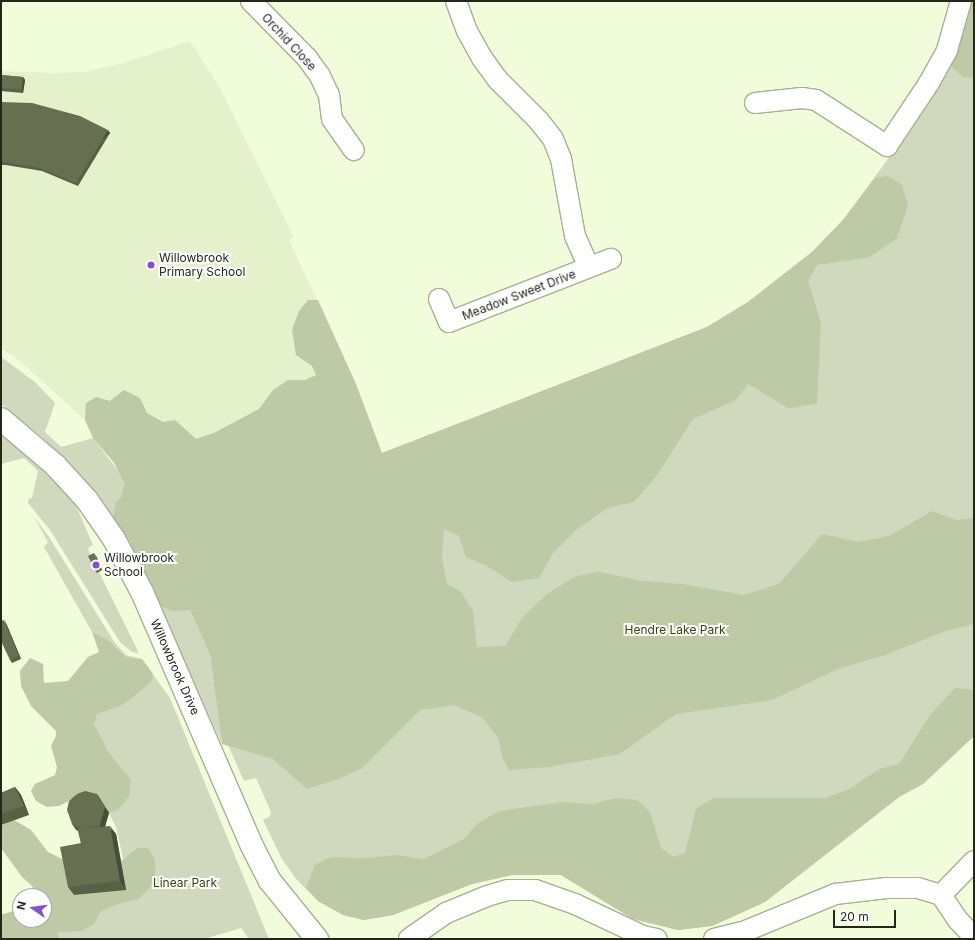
<!DOCTYPE html>
<style>
body{margin:0}
#map{position:relative;width:975px;height:940px;overflow:hidden;background:#f1fcdb;font-family:Inter,sans-serif}
div>[style]{position:absolute}
.built>*{inset:0;background:#e4f1ca}
.green>*{inset:0;background:#d0d9be}
.forest>*{inset:0;background:#bec9a6}
.roads{filter:drop-shadow(1px 0 #a6b092) drop-shadow(-1px 0 #a6b092) drop-shadow(0 1px #a6b092) drop-shadow(0 -1px #a6b092)}
.street>*{height:20px;margin:-10px;padding:0 10px;transform-origin:10px;border-radius:10px;background:#fff}
.secondary>*{height:22px;margin:-11px;padding:0 11px;transform-origin:11px;border-radius:11px;background:#fff}
.wall>*{inset:0;background:#586045}
.shaded-wall>*{inset:0;background:#474e38;transform-origin:0 0}
.building>*{inset:0;background:#667050;transform-origin:0 0}
.dots>*{width:11px;height:11px;translate:-50% -50%;box-sizing:border-box;border:2px solid #fff;border-radius:50%}
span{translate:-50% -50%;white-space:nowrap;text-align:center;line-height:1.15;-webkit-text-stroke:4px #fff;paint-order:stroke}
.street-label{font-size:12px;color:#23271b}
.poi-label{font-size:12px;color:#23271b}
.left{translate:0 -50%;text-align:left}
.park-label{font-size:12px;color:#35430a}
.frame{position:absolute;inset:0;border:2px solid #23271b;pointer-events:none}
.north{position:absolute;left:12px;top:888px;width:40px;height:40px;box-sizing:border-box;background:#fff;border:1px solid #a7a9a4;border-radius:50%;rotate:283deg;font-size:11px;font-weight:700;line-height:16px;text-align:center;color:#23271b}
.north::after{content:'';display:block;margin:auto;width:14px;height:18px;background:#8850c7;clip-path:polygon(50% 0,100% 100%,50% 72%,0 100%)}
.scale{position:absolute;left:833px;top:910px;width:63px;height:18px;box-sizing:border-box;border:2px solid #23271b;border-top:0;padding-left:5px;font-size:12px;line-height:14px;white-space:nowrap;color:#23271b;-webkit-text-stroke:3px #fff;paint-order:stroke}
</style>
<div id="map">
<div class="built">
<div style="clip-path:polygon(190px 41px,220px 88px,293px 236px,289px 240px,356px 384px,138px 484px,85px 420px,20px 361px,1px 348px,1px 71px,55px 73px,84px 72px,124px 63px)"></div>
</div>
<div class="green">
<div style="clip-path:polygon(974px 1px,974px 736px,923px 784px,899px 797px,765px 902px,712px 926px,678px 930px,633px 919px,561px 875px,512px 875px,472px 884px,393px 915px,364px 920px,343px 915px,318px 901px,296px 879px,282px 859px,263px 820px,270px 816px,271px 812px,256px 778px,244px 781px,228px 745px,219px 671px,382px 453px,707px 327px,748px 302px,812px 252px,843px 220px,899px 144px)"></div>
<div style="clip-path:polygon(1px 357px,35px 382px,55px 403px,45px 432px,61px 447px,93px 438px,132px 489px,166px 556px,210px 655px,222px 744px,129px 540px,81px 476px,42px 437px,1px 404px)"></div>
<div style="clip-path:polygon(1px 432px,43px 467px,74px 501px,93px 545px,88px 548px,97px 573px,99px 572px,139px 653px,132px 652px,120px 642px,50px 530px,28px 503px,29px 498px,32px 498px,38px 471px,24px 458px,1px 464px)"></div>
<div style="clip-path:polygon(34px 517px,49px 537px,115px 643px,126px 655px,142px 659px,170px 698px,269px 939px,249px 939px,241px 928px,204px 939px,1px 939px,1px 915px,20px 909px,20px 920px,44px 920px,69px 896px,130px 889px,116px 827px,55px 706px,141px 659px,126px 657px,107px 639px,92px 632px,44px 547px,48px 542px)"></div>
</div>
<div class="forest">
<div style="clip-path:polygon(968px 1px,974px 1px,974px 78px,963px 77px,949px 65px)"></div>
<div style="clip-path:polygon(888px 176px,902px 185px,908px 205px,897px 238px,870px 257px,817px 265px,808px 281px,821px 323px,817px 404px,788px 408px,748px 384px,736px 400px,693px 419px,657px 475px,634px 502px,607px 508px,576px 530px,553px 553px,539px 578px,512px 582px,487px 566px,466px 557px,459px 536px,444px 529px,442px 558px,447px 584px,461px 592px,473px 611px,477px 647px,505px 646px,522px 618px,547px 594px,576px 576px,598px 572px,643px 581px,682px 584px,744px 595px,779px 584px,822px 534px,858px 542px,889px 536px,932px 511px,957px 520px,974px 518px,974px 624px,946px 631px,885px 655px,838px 669px,772px 700px,676px 714px,620px 754px,549px 767px,509px 770px,502px 757px,499px 739px,482px 717px,454px 705px,420px 710px,361px 769px,335px 780px,307px 789px,273px 759px,222px 744px,210px 655px,190px 610px,172px 611px,161px 606px,129px 540px,113px 518px,116px 503px,121px 497px,125px 484px,114px 463px,93px 438px,85px 420px,86px 403px,96px 397px,110px 401px,124px 390px,140px 398px,147px 413px,163px 422px,175px 420px,196px 439px,214px 433px,259px 409px,273px 390px,288px 380px,305px 380px,316px 375px,312px 366px,296px 355px,292px 330px,299px 311px,308px 300px,318px 300px,356px 384px,382px 453px,707px 327px,748px 302px,812px 252px,843px 220px,875px 178px)"></div>
<div style="clip-path:polygon(92px 632px,107px 639px,126px 657px,142px 659px,153px 674px,151px 682px,132px 698px,120px 706px,97px 714px,94px 724px,109px 753px,131px 780px,129px 796px,119px 809px,109px 813px,101px 800px,80px 795px,59px 806px,47px 807px,36px 801px,31px 791px,35px 784px,55px 775px,57px 767px,51px 746px,56px 736px,56px 731px,31px 706px,21px 686px,20px 671px,30px 658px,43px 664px,44px 683px,68px 681px,88px 657px,99px 652px)"></div>
<div style="clip-path:polygon(955px 688px,974px 690px,974px 736px,923px 784px,899px 797px,765px 902px,712px 926px,678px 930px,633px 919px,561px 875px,512px 875px,472px 884px,393px 915px,364px 920px,343px 915px,318px 901px,306px 888px,315px 865px,331px 857px,365px 858px,397px 855px,424px 859px,464px 839px,478px 823px,499px 811px,563px 802px,592px 804px,617px 798px,637px 800px,650px 812px,661px 848px,674px 857px,685px 853px,696px 809px,713px 798px,825px 798px,849px 789px,879px 769px,899px 764px,930px 715px)"></div>
<div style="clip-path:polygon(14px 820px,31px 830px,48px 852px,126px 890px,121px 861px,138px 848px,148px 848px,155px 859px,155px 876px,149px 888px,137px 900px,124px 902px,101px 911px,94px 924px,82px 931px,58px 932px,59px 939px,1px 939px,1px 915px,20px 909px,20px 920px,44px 920px,44px 896px,36px 896px,32px 886px,22px 877px,1px 848px,1px 825px)"></div>
</div>
<div class="roads">
<div class="street">
<div style="left:251px;top:1px;width:80px;rotate:45.5deg"></div>
<div style="left:307px;top:58px;width:22px;rotate:54deg"></div>
<div style="left:320px;top:76px;width:21px;rotate:65deg"></div>
<div style="left:329px;top:95px;width:24px;rotate:83deg"></div>
<div style="left:332px;top:119px;width:38px;rotate:55deg"></div>
<div style="left:456px;top:1px;width:32px;rotate:70deg"></div>
<div style="left:467px;top:31px;width:31px;rotate:61deg"></div>
<div style="left:482px;top:58px;width:27px;rotate:54deg"></div>
<div style="left:498px;top:80px;width:58px;rotate:45deg"></div>
<div style="left:539px;top:121px;width:23px;rotate:52deg"></div>
<div style="left:553px;top:139px;width:22px;rotate:68deg"></div>
<div style="left:561px;top:159px;width:78px;rotate:79.7deg"></div>
<div style="left:575px;top:236px;width:34px;rotate:66deg"></div>
<div style="left:755px;top:103px;width:47px;rotate:-6.1deg"></div>
<div style="left:802px;top:98px;width:14px;rotate:8deg"></div>
<div style="left:816px;top:100px;width:85px;rotate:32.9deg"></div>
<div style="left:887px;top:146px;width:76px;rotate:-56.3deg"></div>
<div style="left:929px;top:83px;width:38px;rotate:-61deg"></div>
<div style="left:947px;top:50px;width:51px;rotate:-74.1deg"></div>
<div style="left:439px;top:299px;width:25px;rotate:67deg"></div>
<div style="left:449px;top:322px;width:174px;rotate:-21.3deg"></div>
<div style="left:941px;top:895px;width:30px;rotate:56deg"></div>
<div style="left:958px;top:920px;width:23px;rotate:47deg"></div>
<div style="left:941px;top:895px;width:47px;rotate:-45.9deg"></div>
<div style="left:409px;top:939px;width:45px;rotate:-35.1deg"></div>
<div style="left:446px;top:913px;width:44px;rotate:-22.5deg"></div>
<div style="left:487px;top:896px;width:22px;rotate:-16deg"></div>
<div style="left:508px;top:890px;width:27px"></div>
<div style="left:535px;top:890px;width:42px;rotate:19.3deg"></div>
<div style="left:575px;top:904px;width:75px;rotate:25.2deg"></div>
<div style="left:643px;top:936px;width:14px;rotate:12deg"></div>
<div style="left:714px;top:939px;width:30px;rotate:-14deg"></div>
<div style="left:743px;top:932px;width:100px;rotate:-22.4deg"></div>
<div style="left:835px;top:894px;width:52px;rotate:-6.6deg"></div>
<div style="left:887px;top:888px;width:31px"></div>
<div style="left:918px;top:888px;width:24px;rotate:17deg"></div>
</div>
<div class="secondary">
<div style="left:1px;top:419px;width:71px;rotate:40.4deg"></div>
<div style="left:55px;top:465px;width:47px;rotate:47.6deg"></div>
<div style="left:87px;top:500px;width:47px;rotate:55.3deg"></div>
<div style="left:114px;top:539px;width:60px;rotate:62.2deg"></div>
<div style="left:142px;top:592px;width:277px;rotate:66.6deg"></div>
<div style="left:252px;top:846px;width:39px;rotate:63deg"></div>
<div style="left:270px;top:881px;width:75px;rotate:51deg"></div>
</div>
</div>
<div class="wall">
<div style="clip-path:polygon(1px 75px,23px 77px,25px 80px,23px 93px,1px 91px)"></div>
<div style="clip-path:polygon(1px 102px,110px 133px,78px 186px,42px 171px,6px 165px,1px 165px)"></div>
<div style="clip-path:polygon(96px 556px,102px 570px,97px 573px,95px 570px)"></div>
<div style="clip-path:polygon(6px 623px,21px 659px,12px 663px,10px 660px)"></div>
<div style="clip-path:polygon(15px 787px,21px 795px,29px 815px,1px 825px,1px 793px)"></div>
<div style="clip-path:polygon(97px 794px,109px 813px,105px 826px,116px 834px,126px 890px,74px 895px,68px 887px,81px 843px,78px 831px,76px 830px,72px 824px)"></div>
</div>
<div class="shaded-wall">
<div style="clip-path:polygon(23px 77px,25px 80px,23px 93px,21px 90px)"></div>
<div style="left:108px;top:130px;width:4px;height:62px;rotate:56deg"></div>
<div style="clip-path:polygon(94px 553px,96px 556px,102px 570px,100px 568px)"></div>
<div style="clip-path:polygon(4px 620px,6px 623px,21px 659px,19px 656px)"></div>
<div style="clip-path:polygon(15px 787px,21px 795px,29px 815px,24px 806px)"></div>
<div style="clip-path:polygon(97px 794px,109px 813px,104px 830px,100px 825px)"></div>
<div style="clip-path:polygon(110px 826px,116px 834px,126px 890px,120px 881px)"></div>
</div>
<div class="building">
<div style="left:1px;top:75px;width:22px;height:13px;rotate:5deg"></div>
<div style="clip-path:polygon(1px 102px,32px 103px,80px 116px,108px 130px,76px 183px,40px 168px,4px 162px,1px 162px)"></div>
<div style="clip-path:polygon(94px 553px,100px 568px,95px 570px,88px 556px)"></div>
<div style="clip-path:polygon(4px 620px,19px 656px,10px 660px,1px 641px,1px 621px)"></div>
<div style="clip-path:polygon(15px 787px,24px 806px,1px 814px,1px 793px)"></div>
<div style="clip-path:polygon(85px 791px,97px 794px,105px 807px,100px 825px,81px 829px,72px 824px,67px 810px,69px 801px,77px 794px)"></div>
<div style="clip-path:polygon(110px 826px,120px 881px,68px 887px,60px 847px,81px 843px,78px 829px)"></div>
</div>
<div class="dots">
<div style="left:151px;top:265px;background:#8850c7"></div>
<div style="left:96px;top:565px;background:#8850c7"></div>
</div>
<div class="street-label">
<span style="left:289px;top:42px;rotate:47deg">Orchid Close</span>
<span style="left:519px;top:295px;rotate:-21deg">Meadow Sweet Drive</span>
<span style="left:175px;top:667px;rotate:66deg">Willowbrook Drive</span>
</div>
<div class="poi-label">
<span class="left" style="left:159px;top:265px">Willowbrook<br>Primary School</span>
<span class="left" style="left:104px;top:565px">Willowbrook<br>School</span>
</div>
<div class="park-label">
<span style="left:675px;top:630px">Hendre Lake Park</span>
<span style="left:185px;top:883px">Linear Park</span>
</div>
<div class="frame"></div>
<div class="north">N</div>
<div class="scale">20 m</div>
</div>
